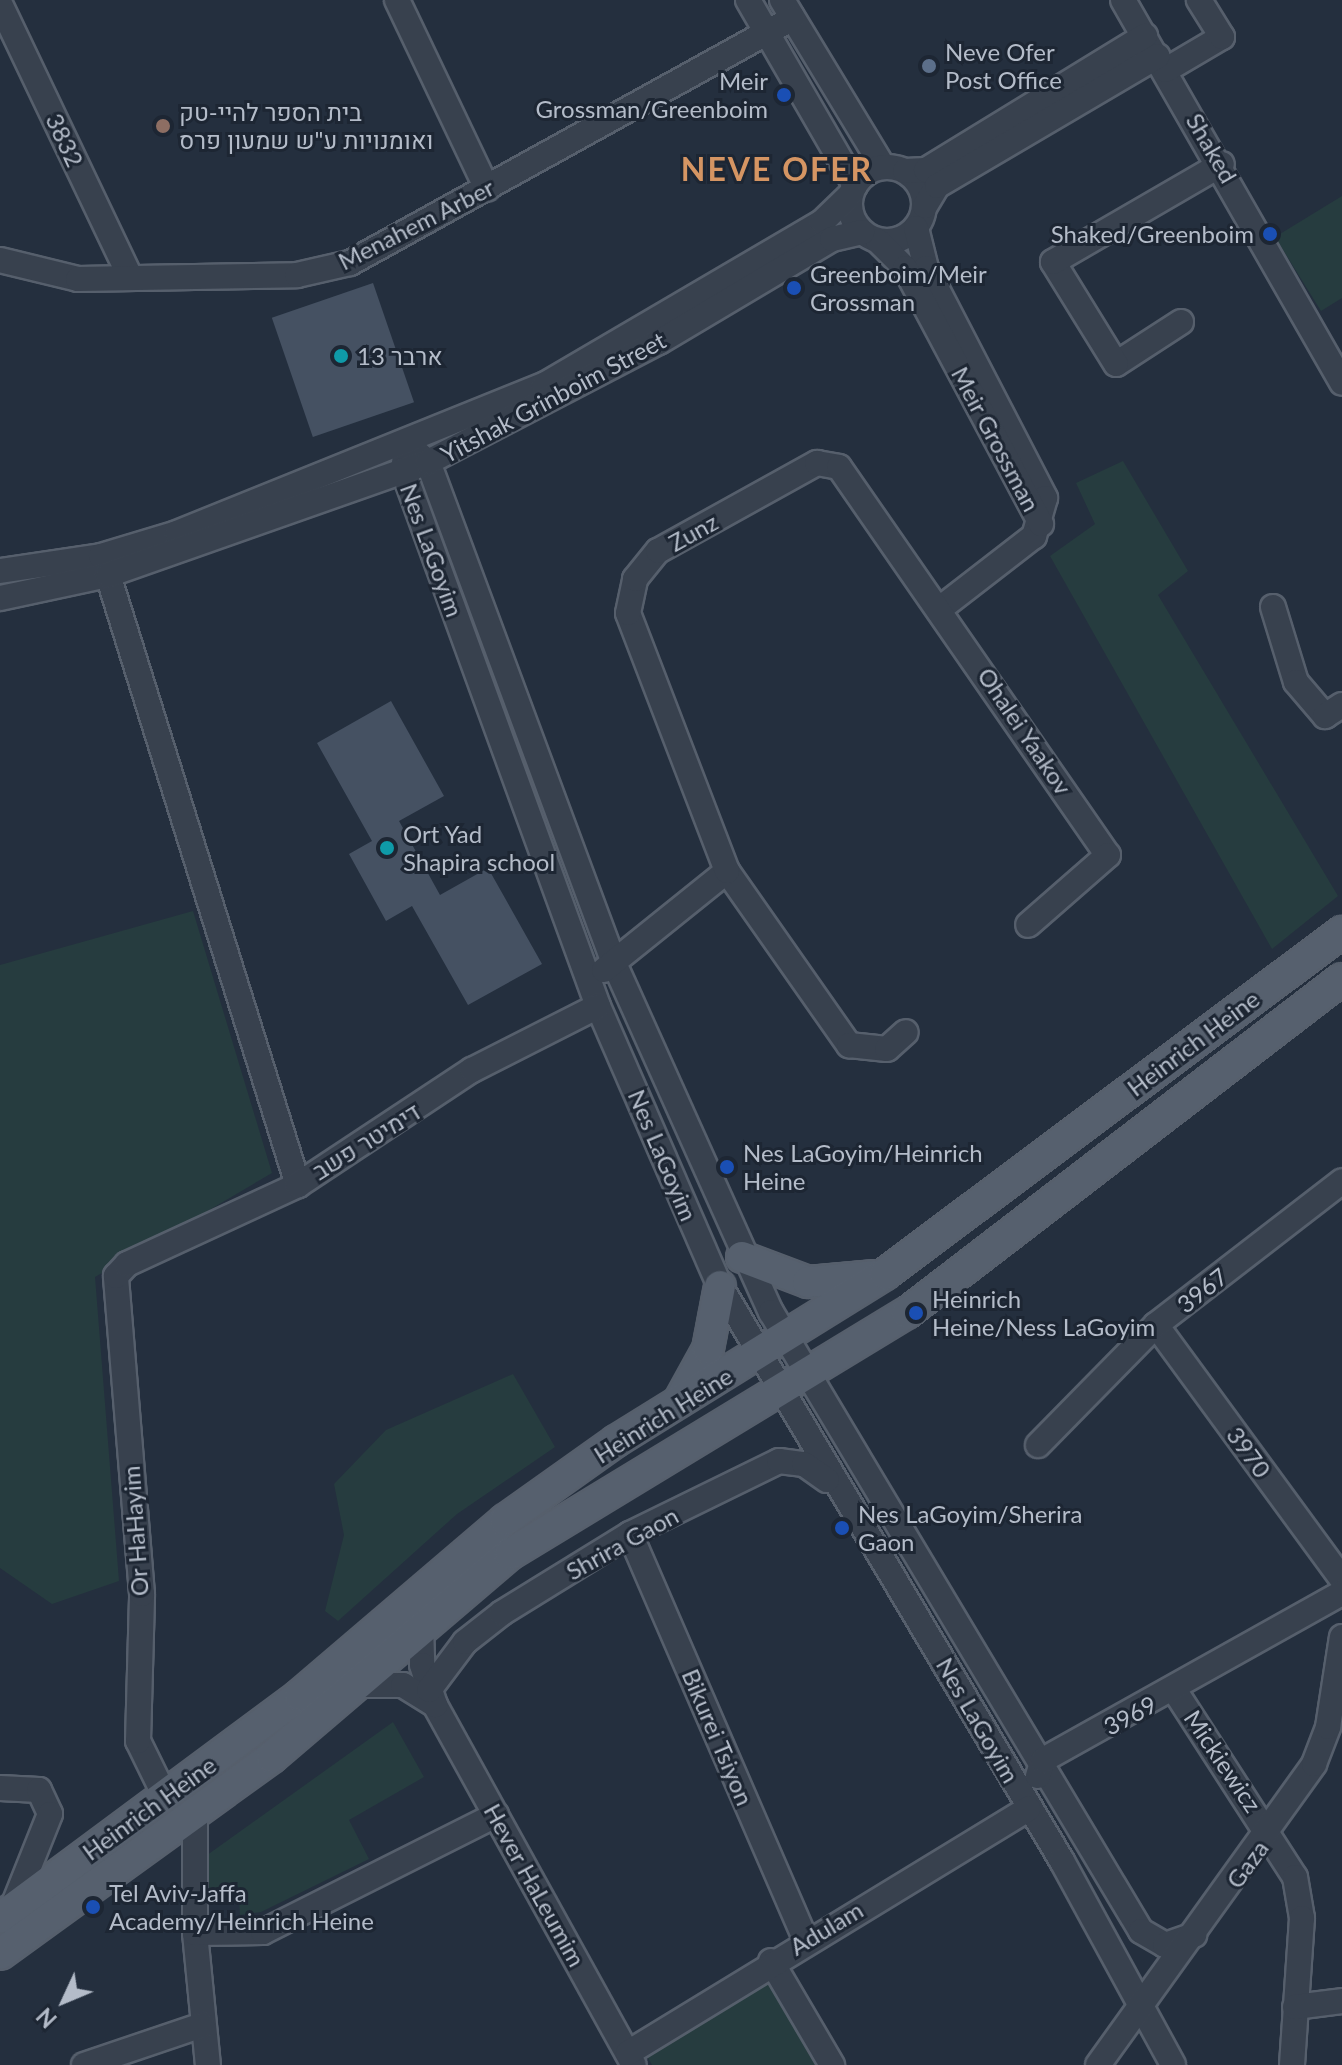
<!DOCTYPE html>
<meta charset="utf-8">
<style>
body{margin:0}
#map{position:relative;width:1342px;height:2065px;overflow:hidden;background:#242f3e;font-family:Lato,Heebo,sans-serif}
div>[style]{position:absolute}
.green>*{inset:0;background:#263c3f}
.building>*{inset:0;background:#455162;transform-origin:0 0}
.roads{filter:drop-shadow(2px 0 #565f6c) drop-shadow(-2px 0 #565f6c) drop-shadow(0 2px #565f6c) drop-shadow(0 -2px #565f6c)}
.minor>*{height:24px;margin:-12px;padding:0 12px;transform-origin:12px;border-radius:12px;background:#38414e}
.minor>.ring{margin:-12px;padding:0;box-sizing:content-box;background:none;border:24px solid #38414e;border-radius:50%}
.major>*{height:30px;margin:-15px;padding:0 15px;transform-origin:15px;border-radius:15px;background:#56606e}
.dots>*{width:22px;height:22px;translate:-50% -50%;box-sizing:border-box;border:4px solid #1d2633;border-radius:50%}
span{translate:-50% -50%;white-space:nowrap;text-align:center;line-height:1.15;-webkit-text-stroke:6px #1d2633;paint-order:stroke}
.poi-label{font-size:24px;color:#b4bcc9}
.left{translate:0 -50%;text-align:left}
.right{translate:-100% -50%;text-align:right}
.street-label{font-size:24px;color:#b4bcc9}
.district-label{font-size:32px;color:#d59563;font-weight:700;letter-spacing:2px}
.north{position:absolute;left:24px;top:1961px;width:80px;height:80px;-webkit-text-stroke:6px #1d2633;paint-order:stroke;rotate:226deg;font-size:22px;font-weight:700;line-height:32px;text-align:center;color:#b4bcc9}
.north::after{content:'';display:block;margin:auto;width:28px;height:36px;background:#b4bcc9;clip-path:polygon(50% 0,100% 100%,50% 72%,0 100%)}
</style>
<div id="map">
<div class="green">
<div style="clip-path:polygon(1342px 196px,1342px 298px,1321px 311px,1275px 237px)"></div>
<div style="clip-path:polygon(1123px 461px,1188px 571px,1158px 595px,1338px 896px,1272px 949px,1050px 556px,1095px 524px,1076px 483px)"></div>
<div style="clip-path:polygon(193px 911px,272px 1173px,95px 1277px,119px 1581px,52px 1604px,0 1568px,0 965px)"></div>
<div style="clip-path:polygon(513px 1374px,555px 1447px,457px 1514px,338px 1621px,325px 1611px,344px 1535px,334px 1484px,386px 1430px)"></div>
<div style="clip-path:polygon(393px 1722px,424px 1777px,349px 1820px,369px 1859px,261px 1912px,240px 1915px,238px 1886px,203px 1891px,203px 1858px)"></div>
<div style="clip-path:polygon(765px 1977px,825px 2065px,652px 2065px,645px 2053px)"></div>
</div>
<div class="building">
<div style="left:373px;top:283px;width:126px;height:107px;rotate:71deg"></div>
<div style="clip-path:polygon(391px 701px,444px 796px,399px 821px,440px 895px,488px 868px,542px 964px,468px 1005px,412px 906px,386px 921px,349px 854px,372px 841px,317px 743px)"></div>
</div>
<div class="roads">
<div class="minor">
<div style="left:397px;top:0;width:209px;rotate:64.5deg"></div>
<div style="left:748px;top:0;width:214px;rotate:60deg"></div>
<div style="left:782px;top:0;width:195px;rotate:58.8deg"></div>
<div style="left:1123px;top:0;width:441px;rotate:60.2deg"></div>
<div style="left:0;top:4px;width:302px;rotate:64.5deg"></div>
<div style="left:1166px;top:70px;width:65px;rotate:-30.5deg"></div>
<div style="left:1222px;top:37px;width:44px;rotate:-121.9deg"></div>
<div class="ring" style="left:850px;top:167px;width:50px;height:50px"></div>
<div style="left:905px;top:171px;width:21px;rotate:-3deg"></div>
<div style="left:926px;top:170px;width:257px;rotate:-31.5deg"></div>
<div style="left:925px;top:206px;width:23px;rotate:-59deg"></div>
<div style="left:937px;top:186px;width:256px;rotate:-30.5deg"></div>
<div style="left:916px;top:228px;width:41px;rotate:76deg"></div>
<div style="left:926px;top:268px;width:259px;rotate:62.6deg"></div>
<div style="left:1045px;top:498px;width:40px;rotate:106deg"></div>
<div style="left:1034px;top:536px;width:116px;rotate:142.3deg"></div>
<div style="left:878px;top:241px;width:38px;rotate:45deg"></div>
<div style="left:905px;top:268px;width:290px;rotate:62deg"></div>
<div style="left:0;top:260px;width:80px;rotate:13.7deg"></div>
<div style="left:78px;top:279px;width:219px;rotate:-1deg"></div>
<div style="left:297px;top:275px;width:54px;rotate:-12.8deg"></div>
<div style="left:350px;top:263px;width:506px;rotate:-28.94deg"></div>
<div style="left:1181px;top:322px;width:77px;rotate:147.1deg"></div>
<div style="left:1116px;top:364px;width:120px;rotate:-121.7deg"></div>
<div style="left:1053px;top:262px;width:195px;rotate:-30.1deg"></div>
<div style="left:407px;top:444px;width:26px;rotate:99deg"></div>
<div style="left:403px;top:470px;width:570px;rotate:70.01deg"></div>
<div style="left:598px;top:1006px;width:305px;rotate:66.5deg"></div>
<div style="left:720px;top:1286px;width:669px;rotate:59.26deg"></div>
<div style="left:1062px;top:1861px;width:232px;rotate:61.4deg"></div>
<div style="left:407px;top:444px;width:28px;rotate:41deg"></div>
<div style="left:428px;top:462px;width:534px;rotate:69.63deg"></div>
<div style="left:614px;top:963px;width:383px;rotate:65.8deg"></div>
<div style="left:771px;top:1312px;width:721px;rotate:59.13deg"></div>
<div style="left:1141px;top:1931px;width:28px;rotate:30deg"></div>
<div style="left:1165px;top:1945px;width:31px;rotate:-19deg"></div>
<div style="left:0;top:571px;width:102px;rotate:-8.4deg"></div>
<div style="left:101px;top:556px;width:79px;rotate:-16.8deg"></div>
<div style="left:177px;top:533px;width:396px;rotate:-22deg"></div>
<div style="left:544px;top:385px;width:322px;rotate:-30.4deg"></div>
<div style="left:822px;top:222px;width:39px;rotate:-44deg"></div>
<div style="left:108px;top:575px;width:639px;rotate:72.7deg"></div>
<div style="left:0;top:598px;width:110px;rotate:-12deg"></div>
<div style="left:108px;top:575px;width:339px;rotate:-19.4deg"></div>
<div style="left:428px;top:462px;width:260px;rotate:-27.5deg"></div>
<div style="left:659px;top:342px;width:201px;rotate:-30.8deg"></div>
<div style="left:832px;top:239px;width:31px;rotate:-13deg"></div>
<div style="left:1273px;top:607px;width:78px;rotate:73deg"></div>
<div style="left:1296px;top:682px;width:45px;rotate:49.5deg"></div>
<div style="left:1325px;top:716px;width:20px;rotate:-33deg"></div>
<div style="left:727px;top:871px;width:213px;rotate:55deg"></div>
<div style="left:849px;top:1045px;width:38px;rotate:6deg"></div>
<div style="left:887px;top:1049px;width:25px;rotate:-42deg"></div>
<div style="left:604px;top:970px;width:158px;rotate:-38.8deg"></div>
<div style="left:727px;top:871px;width:276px;rotate:-111deg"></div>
<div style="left:628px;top:613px;width:35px;rotate:-78deg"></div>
<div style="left:635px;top:579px;width:36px;rotate:-51deg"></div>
<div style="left:658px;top:551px;width:182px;rotate:-29deg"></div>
<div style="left:817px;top:463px;width:22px;rotate:10deg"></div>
<div style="left:839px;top:467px;width:472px;rotate:55.3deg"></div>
<div style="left:1108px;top:855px;width:106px;rotate:138.8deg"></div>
<div style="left:1156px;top:1325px;width:315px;rotate:53.8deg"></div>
<div style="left:1038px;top:1445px;width:168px;rotate:-45.5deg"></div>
<div style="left:1156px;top:1325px;width:235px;rotate:-37.7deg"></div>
<div style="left:630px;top:1534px;width:443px;rotate:66.6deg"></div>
<div style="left:421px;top:1628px;width:37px;rotate:88deg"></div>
<div style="left:422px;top:1665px;width:42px;rotate:72deg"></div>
<div style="left:435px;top:1705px;width:411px;rotate:61.1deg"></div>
<div style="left:357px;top:1685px;width:46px"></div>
<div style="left:403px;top:1685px;width:38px;rotate:32deg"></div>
<div style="left:429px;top:1690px;width:60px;rotate:-53.1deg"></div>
<div style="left:465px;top:1642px;width:47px;rotate:-38.1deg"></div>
<div style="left:502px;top:1613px;width:150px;rotate:-31.7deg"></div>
<div style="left:630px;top:1534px;width:166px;rotate:-26.1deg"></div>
<div style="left:779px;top:1461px;width:25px;rotate:7deg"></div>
<div style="left:804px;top:1464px;width:28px;rotate:35deg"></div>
<div style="left:1175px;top:1691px;width:221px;rotate:57.2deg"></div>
<div style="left:1295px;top:1877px;width:42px;rotate:80.3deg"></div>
<div style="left:1302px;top:1918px;width:147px;rotate:93.9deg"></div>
<div style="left:1038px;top:1776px;width:17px;rotate:-73deg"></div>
<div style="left:1043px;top:1760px;width:342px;rotate:-29.2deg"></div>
<div style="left:0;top:1788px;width:39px;rotate:3deg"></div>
<div style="left:39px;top:1790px;width:26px;rotate:65deg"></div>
<div style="left:50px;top:1814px;width:102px;rotate:111.8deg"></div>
<div style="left:165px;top:1796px;width:61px;rotate:-116.1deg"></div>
<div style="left:138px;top:1741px;width:147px;rotate:-88.4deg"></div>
<div style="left:142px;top:1594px;width:319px;rotate:-94.7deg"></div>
<div style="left:116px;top:1276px;width:16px;rotate:-47deg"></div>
<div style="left:127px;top:1264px;width:188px;rotate:-24.8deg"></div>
<div style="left:298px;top:1185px;width:209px;rotate:-33.5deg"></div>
<div style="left:472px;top:1070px;width:141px;rotate:-26.9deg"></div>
<div style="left:195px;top:1814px;width:119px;rotate:90deg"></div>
<div style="left:195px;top:1933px;width:133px;rotate:84.4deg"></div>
<div style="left:195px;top:1933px;width:68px;rotate:-0.8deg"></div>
<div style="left:263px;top:1932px;width:261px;rotate:-26.7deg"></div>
<div style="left:771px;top:1961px;width:121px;rotate:59.6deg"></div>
<div style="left:1295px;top:2007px;width:47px;rotate:-7.3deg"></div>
<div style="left:628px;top:2053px;width:469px;rotate:-31.4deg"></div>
<div style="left:84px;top:2065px;width:125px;rotate:-18.7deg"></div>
<div style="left:1098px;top:2065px;width:370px;rotate:-54.3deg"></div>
<div style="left:1314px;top:1764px;width:40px;rotate:-69deg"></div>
<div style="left:1328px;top:1727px;width:91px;rotate:-81.2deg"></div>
</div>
<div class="major">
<div style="left:742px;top:1257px;width:71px;rotate:20.7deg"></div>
<div style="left:808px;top:1282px;width:67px;rotate:-5.1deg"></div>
<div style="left:680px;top:1400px;width:58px;rotate:-61.2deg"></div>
<div style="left:708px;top:1349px;width:64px;rotate:-79.2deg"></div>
<div style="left:0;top:1918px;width:374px;rotate:-36.6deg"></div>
<div style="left:300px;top:1695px;width:270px;rotate:-40.5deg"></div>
<div style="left:505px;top:1520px;width:136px;rotate:-35.4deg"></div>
<div style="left:616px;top:1441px;width:317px;rotate:-31.8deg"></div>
<div style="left:885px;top:1274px;width:571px;rotate:-36.81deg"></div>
<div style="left:0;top:1954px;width:336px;rotate:-35.9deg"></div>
<div style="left:272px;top:1757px;width:313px;rotate:-40.5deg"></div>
<div style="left:510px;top:1554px;width:464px;rotate:-31.3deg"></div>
<div style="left:907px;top:1313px;width:548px;rotate:-37.52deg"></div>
</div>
</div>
<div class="dots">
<div style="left:929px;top:66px;background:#5c6f8a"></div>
<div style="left:784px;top:95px;background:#1a4fb4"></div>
<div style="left:163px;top:126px;background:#8d6e63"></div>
<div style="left:1270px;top:234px;background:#1a4fb4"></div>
<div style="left:794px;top:288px;background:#1a4fb4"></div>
<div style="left:341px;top:356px;background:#0f9aa8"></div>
<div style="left:387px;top:848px;background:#0f9aa8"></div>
<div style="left:727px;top:1167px;background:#1a4fb4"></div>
<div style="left:916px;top:1313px;background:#1a4fb4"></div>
<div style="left:842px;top:1528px;background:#1a4fb4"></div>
<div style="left:93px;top:1907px;background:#1a4fb4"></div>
</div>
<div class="poi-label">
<span class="left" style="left:945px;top:66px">Neve Ofer<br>Post Office</span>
<span class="right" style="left:768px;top:95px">Meir<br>Grossman/Greenboim</span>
<span class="left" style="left:179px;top:126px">בית הספר להיי-טק<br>ואומנויות ע"ש שמעון פרס</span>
<span class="right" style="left:1254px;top:234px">Shaked/Greenboim</span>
<span class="left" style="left:810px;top:288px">Greenboim/Meir<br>Grossman</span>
<span class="left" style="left:357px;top:356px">ארבר 13</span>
<span class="left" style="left:403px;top:848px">Ort Yad<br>Shapira school</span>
<span class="left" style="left:743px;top:1167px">Nes LaGoyim/Heinrich<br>Heine</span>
<span class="left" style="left:932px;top:1313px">Heinrich<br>Heine/Ness LaGoyim</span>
<span class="left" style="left:858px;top:1528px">Nes LaGoyim/Sherira<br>Gaon</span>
<span class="left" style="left:109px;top:1907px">Tel Aviv-Jaffa<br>Academy/Heinrich Heine</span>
</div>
<div class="street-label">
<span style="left:65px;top:140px;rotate:65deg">3832</span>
<span style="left:1212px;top:148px;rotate:60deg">Shaked</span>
<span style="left:416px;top:224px;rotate:-27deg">Menahem Arber</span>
<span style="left:553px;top:397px;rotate:-28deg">Yitshak Grinboim Street</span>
<span style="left:996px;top:439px;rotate:62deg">Meir Grossman</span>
<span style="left:693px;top:532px;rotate:-29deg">Zunz</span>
<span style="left:432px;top:550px;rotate:70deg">Nes LaGoyim</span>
<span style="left:1025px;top:731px;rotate:56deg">Ohalei Yaakov</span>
<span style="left:1193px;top:1043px;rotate:-37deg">Heinrich Heine</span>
<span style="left:366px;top:1141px;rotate:-32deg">דימיטר פשב</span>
<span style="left:663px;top:1155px;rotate:67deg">Nes LaGoyim</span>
<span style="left:1202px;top:1290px;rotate:-38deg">3967</span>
<span style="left:663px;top:1415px;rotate:-32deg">Heinrich Heine</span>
<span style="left:1249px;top:1452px;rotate:54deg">3970</span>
<span style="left:135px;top:1531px;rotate:-94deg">Or HaHayim</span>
<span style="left:622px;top:1543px;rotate:-29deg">Shrira Gaon</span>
<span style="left:1130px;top:1715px;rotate:-28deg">3969</span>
<span style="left:978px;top:1720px;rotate:60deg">Nes LaGoyim</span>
<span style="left:718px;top:1737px;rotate:67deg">Bikurei Tsiyon</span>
<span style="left:1223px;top:1761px;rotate:56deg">Mickiewicz</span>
<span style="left:149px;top:1808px;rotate:-36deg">Heinrich Heine</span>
<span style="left:1247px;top:1864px;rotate:-54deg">Gaza</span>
<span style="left:535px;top:1885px;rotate:61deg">Hever HaLeumim</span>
<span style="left:826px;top:1928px;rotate:-31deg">Adulam</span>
</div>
<div class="district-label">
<span style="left:777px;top:169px">NEVE OFER</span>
</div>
<div class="north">N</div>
</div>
